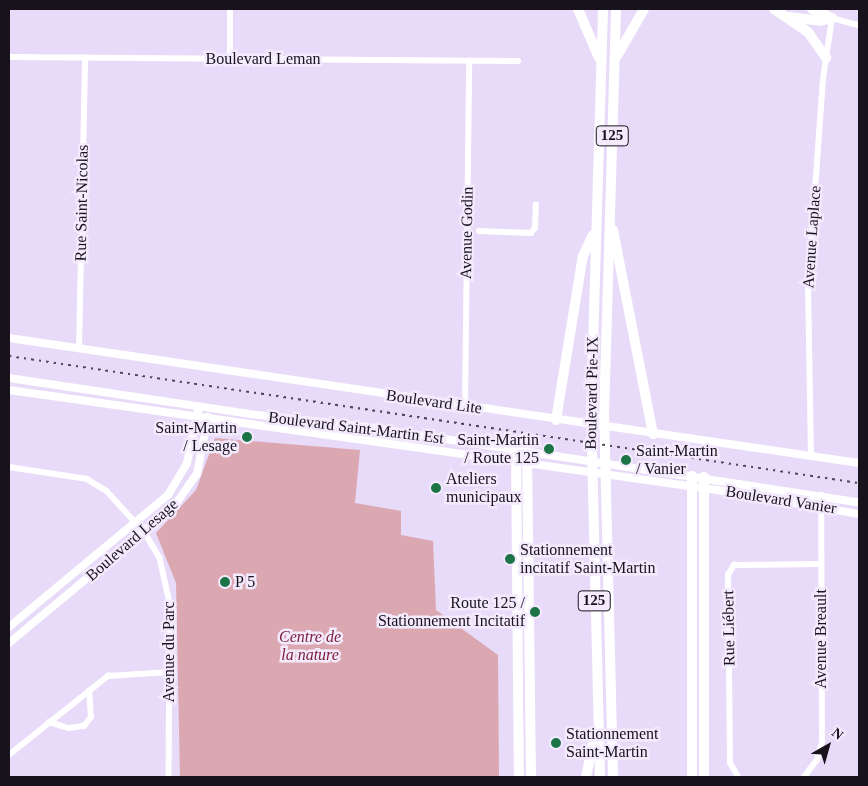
<!DOCTYPE html>
<meta charset="utf-8">
<style>
body{margin:0}
#map{position:relative;width:868px;height:786px;overflow:hidden;background:#e8daf9;font-family:Georgia,serif}
div>[style]{position:absolute}
.green>*{inset:0;background:#dba7b1}
.street>*{height:5.5px;margin:-2.75px;padding:0 2.75px;transform-origin:2.75px;border-radius:2.75px;background:#fff}
.secondary>*{height:8px;margin:-4px;padding:0 4px;transform-origin:4px;border-radius:4px;background:#fff}
.highway>*{height:10px;margin:-5px;padding:0 5px;transform-origin:5px;border-radius:5px;background:#fff}
.rail>*{height:2px;margin-top:-1px;transform-origin:0;background:repeating-linear-gradient(90deg,#4f4857 0 2.5px,transparent 0 7.5px)}
.dots>*{width:14px;height:14px;translate:-50% -50%;box-sizing:border-box;border:2px solid #f3eafd;border-radius:50%}
span{translate:-50% -50%;white-space:nowrap;text-align:center;line-height:1.15;-webkit-text-stroke:5px #f3eafd;paint-order:stroke}
.shield-label span{padding:1px 4px;background:#f3eafd;border:1px solid;border-radius:4px;-webkit-text-stroke-width:0}
.shield-label{font-size:15px;color:#17121c;font-weight:700}
.street-label{font-size:16px;color:#17121c}
.poi-label{font-size:16px;color:#17121c}
.right{translate:-100% -50%;text-align:right}
.left{translate:0 -50%;text-align:left}
.park-label{font-size:16px;color:#791b39;font-style:italic}
.frame{position:absolute;inset:0;border:10px solid #17121c;pointer-events:none}
.north{position:absolute;left:803px;top:721px;width:50px;height:50px;-webkit-text-stroke:4px #f3eafd;paint-order:stroke;rotate:38deg;font-size:14px;font-weight:700;line-height:20px;text-align:center;color:#17121c}
.north::after{content:'';display:block;margin:auto;width:18px;height:22px;background:#17121c;clip-path:polygon(50% 0,100% 100%,50% 72%,0 100%)}
</style>
<div id="map">
<div class="green">
<div style="clip-path:polygon(215px 438px,360px 450px,355px 503px,401px 511px,401px 535px,433px 541px,436px 610px,498px 655px,499px 777px,180px 777px,176px 583px,156px 533px,196px 490px)"></div>
</div>
<div class="street">
<div style="left:9px;top:57px;width:509px;rotate:0.45deg"></div>
<div style="left:230px;top:59px;width:50px;rotate:-90deg"></div>
<div style="left:479px;top:231px;width:52px;rotate:2.2deg"></div>
<div style="left:531px;top:233px;width:6px;rotate:-51deg"></div>
<div style="left:535px;top:228px;width:23px;rotate:-88deg"></div>
<div style="left:79px;top:349px;width:291px;rotate:-88.8deg"></div>
<div style="left:465px;top:406px;width:345px;rotate:-89.3deg"></div>
<div style="left:811px;top:456px;width:168px;rotate:-91deg"></div>
<div style="left:808px;top:288px;width:210px;rotate:-85.9deg"></div>
<div style="left:823px;top:79px;width:62px;rotate:-81.6deg"></div>
<div style="left:832px;top:18px;width:28px;rotate:15deg"></div>
<div style="left:9px;top:467px;width:79px;rotate:8.7deg"></div>
<div style="left:87px;top:479px;width:23px;rotate:31deg"></div>
<div style="left:107px;top:491px;width:57px;rotate:47.9deg"></div>
<div style="left:145px;top:533px;width:29px;rotate:59deg"></div>
<div style="left:160px;top:558px;width:46px;rotate:77.5deg"></div>
<div style="left:170px;top:603px;width:174px;rotate:90.3deg"></div>
<div style="left:49px;top:722px;width:21px;rotate:17deg"></div>
<div style="left:69px;top:728px;width:15px;rotate:-8deg"></div>
<div style="left:84px;top:726px;width:11px;rotate:-52deg"></div>
<div style="left:91px;top:717px;width:26px;rotate:-94deg"></div>
<div style="left:9px;top:755px;width:127px;rotate:-38.6deg"></div>
<div style="left:108px;top:676px;width:61px;rotate:-3.8deg"></div>
<div style="left:738px;top:777px;width:16px;rotate:-120deg"></div>
<div style="left:730px;top:763px;width:188px;rotate:-90.6deg"></div>
<div style="left:728px;top:575px;width:12px;rotate:-59deg"></div>
<div style="left:734px;top:565px;width:87px;rotate:-0.7deg"></div>
<div style="left:804px;top:777px;width:21px;rotate:-53deg"></div>
<div style="left:817px;top:760px;width:19px;rotate:-74deg"></div>
<div style="left:822px;top:742px;width:247px;rotate:-90.2deg"></div>
</div>
<div class="secondary">
<div style="left:9px;top:338px;width:859px;rotate:8.37deg"></div>
<div style="left:9px;top:378px;width:243px;rotate:8.5deg"></div>
<div style="left:249px;top:414px;width:118px;rotate:6.3deg"></div>
<div style="left:366px;top:427px;width:499px;rotate:8.7deg"></div>
<div style="left:9px;top:390px;width:715px;rotate:8.04deg"></div>
<div style="left:717px;top:490px;width:144px;rotate:9.6deg"></div>
<div style="left:9px;top:627px;width:207px;rotate:-39.7deg"></div>
<div style="left:168px;top:495px;width:37px;rotate:-59deg"></div>
<div style="left:187px;top:463px;width:58px;rotate:-78.1deg"></div>
<div style="left:9px;top:643px;width:216px;rotate:-39.7deg"></div>
<div style="left:175px;top:505px;width:38px;rotate:-55deg"></div>
<div style="left:197px;top:474px;width:58px;rotate:-79.1deg"></div>
</div>
<div class="highway">
<div style="left:578px;top:9px;width:53px;rotate:66.8deg"></div>
<div style="left:774px;top:9px;width:41px;rotate:34.1deg"></div>
<div style="left:808px;top:32px;width:32px;rotate:55deg"></div>
<div style="left:812px;top:9px;width:22px;rotate:24deg"></div>
<div style="left:789px;top:17px;width:31px;rotate:7deg"></div>
<div style="left:820px;top:21px;width:12px;rotate:-14deg"></div>
<div style="left:617px;top:56px;width:54px;rotate:-60.1deg"></div>
<div style="left:613px;top:230px;width:208px;rotate:78.9deg"></div>
<div style="left:556px;top:420px;width:166px;rotate:-80.7deg"></div>
<div style="left:583px;top:256px;width:23px;rotate:-65deg"></div>
<div style="left:516px;top:450px;width:327px;rotate:89.5deg"></div>
<div style="left:527px;top:452px;width:325px;rotate:89.3deg"></div>
<div style="left:704px;top:477px;width:300px;rotate:90deg"></div>
<div style="left:586px;top:777px;width:44px;rotate:-78.2deg"></div>
<div style="left:600px;top:777px;width:363px;rotate:-91.4deg"></div>
<div style="left:591px;top:414px;width:405px;rotate:-88.3deg"></div>
<div style="left:613px;top:777px;width:361px;rotate:-91.4deg"></div>
<div style="left:604px;top:416px;width:407px;rotate:-88.3deg"></div>
<div style="left:692px;top:777px;width:301px;rotate:-90deg"></div>
</div>
<div class="rail">
<div style="left:9px;top:356px;width:859px;rotate:8.5deg"></div>
</div>
<div class="dots">
<div style="left:247px;top:437px;background:#1c7346"></div>
<div style="left:549px;top:449px;background:#1c7346"></div>
<div style="left:626px;top:460px;background:#1c7346"></div>
<div style="left:436px;top:488px;background:#1c7346"></div>
<div style="left:510px;top:559px;background:#1c7346"></div>
<div style="left:225px;top:582px;background:#1c7346"></div>
<div style="left:535px;top:612px;background:#1c7346"></div>
<div style="left:556px;top:743px;background:#1c7346"></div>
</div>
<div class="shield-label">
<span style="left:612px;top:136px">125</span>
<span style="left:594px;top:601px">125</span>
</div>
<div class="street-label">
<span style="left:263px;top:59px">Boulevard Leman</span>
<span style="left:82px;top:203px;rotate:-89deg">Rue Saint-Nicolas</span>
<span style="left:467px;top:233px;rotate:-89deg">Avenue Godin</span>
<span style="left:812px;top:237px;rotate:-86deg">Avenue Laplace</span>
<span style="left:592px;top:393px;rotate:-89deg">Boulevard Pie-IX</span>
<span style="left:434px;top:402px;rotate:8deg">Boulevard Lite</span>
<span style="left:356px;top:428px;rotate:7deg">Boulevard Saint-Martin Est</span>
<span style="left:781px;top:500px;rotate:9deg">Boulevard Vanier</span>
<span style="left:132px;top:540px;rotate:-41deg">Boulevard Lesage</span>
<span style="left:729px;top:628px;rotate:-91deg">Rue Liébert</span>
<span style="left:821px;top:639px;rotate:-90deg">Avenue Breault</span>
<span style="left:169px;top:652px;rotate:-90deg">Avenue du Parc</span>
</div>
<div class="poi-label">
<span class="right" style="left:237px;top:437px">Saint-Martin<br>/ Lesage</span>
<span class="right" style="left:539px;top:449px">Saint-Martin<br>/ Route 125</span>
<span class="left" style="left:636px;top:460px">Saint-Martin<br>/ Vanier</span>
<span class="left" style="left:446px;top:488px">Ateliers<br>municipaux</span>
<span class="left" style="left:520px;top:559px">Stationnement<br>incitatif Saint-Martin</span>
<span class="left" style="left:235px;top:582px">P 5</span>
<span class="right" style="left:525px;top:612px">Route 125 /<br>Stationnement Incitatif</span>
<span class="left" style="left:566px;top:743px">Stationnement<br>Saint-Martin</span>
</div>
<div class="park-label">
<span style="left:310px;top:646px">Centre de<br>la nature</span>
</div>
<div class="frame"></div>
<div class="north">N</div>
</div>
